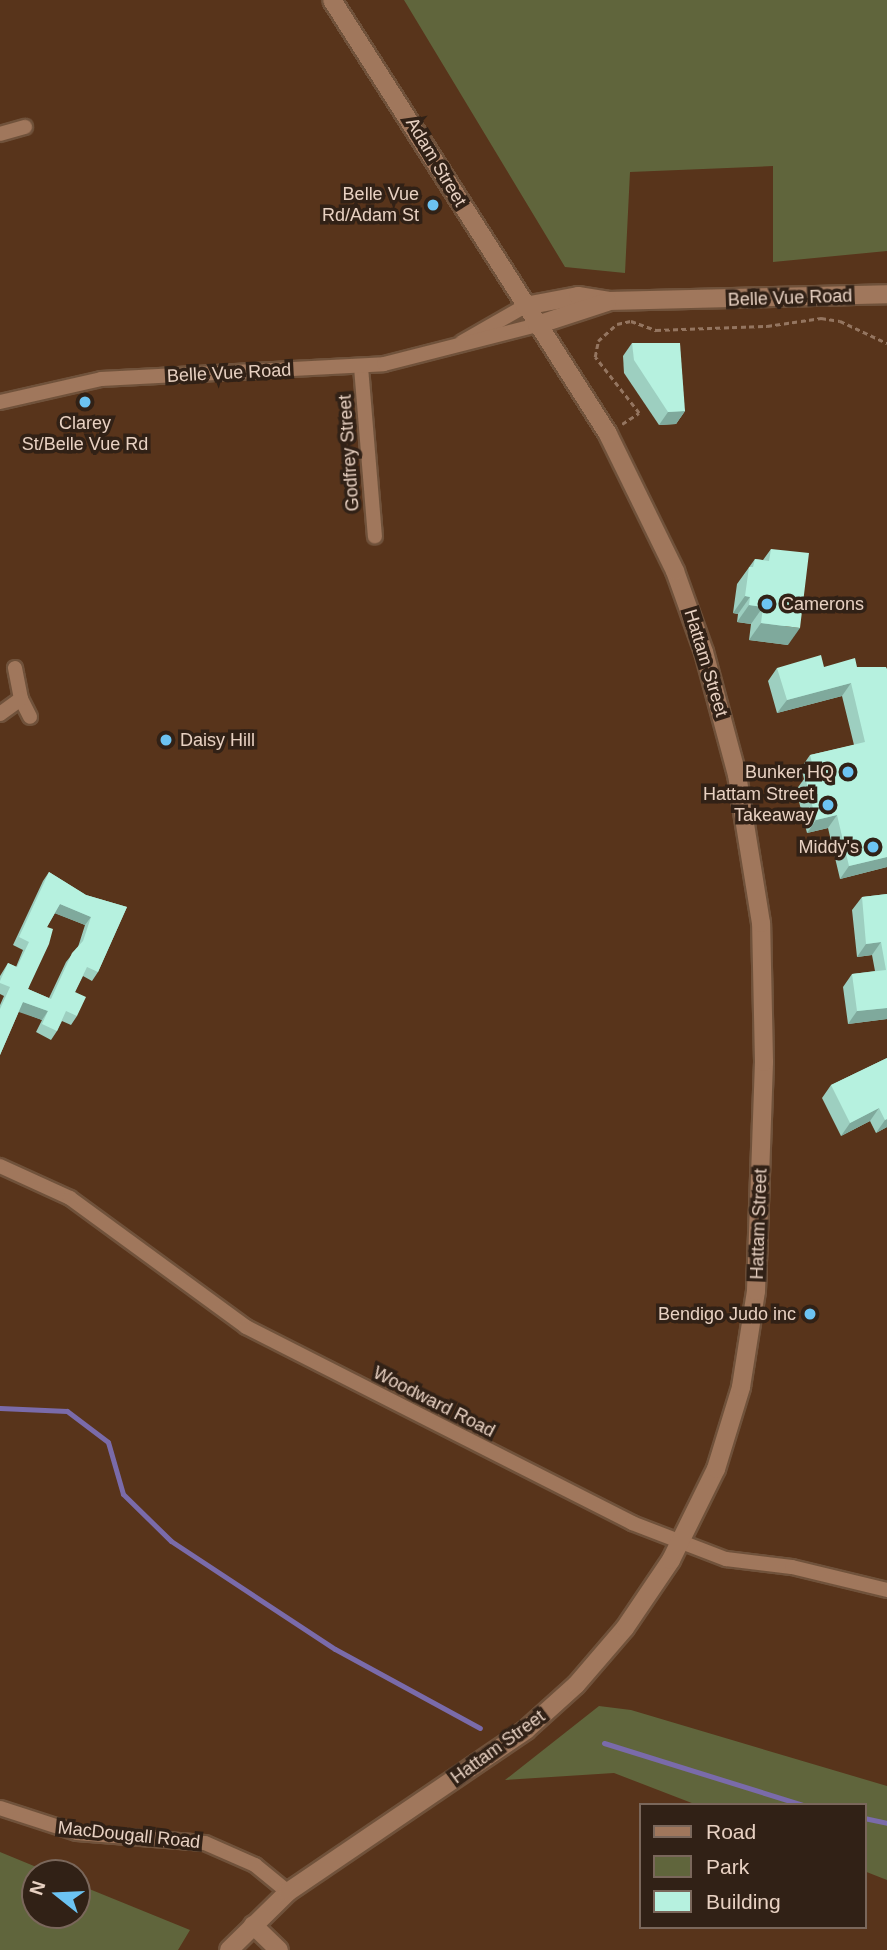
<!DOCTYPE html>
<style>
body{margin:0}
#map{position:relative;width:887px;height:1950px;overflow:hidden;background:#58341b;font-family:Arial,sans-serif}
div>[style]{position:absolute}
.green>*{inset:0;background:#60653c}
.stream>*{height:5px;margin:-2.5px;padding:0 2.5px;transform-origin:2.5px;border-radius:2.5px;background:#7a6baa}
.path>*{height:2.5px;margin-top:-1.25px;transform-origin:0;background:repeating-linear-gradient(90deg,#947560 0 5px,transparent 0 8.5px)}
.roads{filter:drop-shadow(2px 0 #70523b) drop-shadow(-2px 0 #70523b) drop-shadow(0 2px #70523b) drop-shadow(0 -2px #70523b)}
.street>*{height:14px;margin:-7px;padding:0 7px;transform-origin:7px;border-radius:7px;background:#a0775c}
.secondary>*{height:18px;margin:-9px;padding:0 9px;transform-origin:9px;border-radius:9px;background:#a0775c}
.wall>*{inset:0;background:#9dcfc0}
.shaded-wall>*{inset:0;background:#7fa99c}
.building>*{inset:0;background:#b6f1df}
.dots>*{width:19px;height:19px;translate:-50% -50%;box-sizing:border-box;border:4px solid #312116;border-radius:50%}
span{translate:-50% -50%;white-space:nowrap;text-align:center;line-height:1.15;-webkit-text-stroke:7px #312116;paint-order:stroke}
.street-label{font-size:18px;color:#e8d1c2}
.poi-label{font-size:18px;color:#e8d1c2}
.right{translate:-100% -50%;text-align:right}
.left{translate:0 -50%;text-align:left}
.legend{position:absolute;left:639px;top:1803px;width:228px;height:126px;box-sizing:border-box;background:#312116;border:2px solid #7a675b;margin:0;padding:9px 12px;list-style:none;font-size:21px;color:#e8d1c2}
.legend li{display:flex;align-items:center;gap:14px;height:35px}
.legend b{width:35px;border:2px solid #7a675b}
.north{position:absolute;left:21px;top:1859px;width:70px;height:70px;box-sizing:border-box;background:#312116;border:2px solid #7a675b;border-radius:50%;rotate:288deg;font-size:19px;font-weight:700;line-height:28px;text-align:center;color:#e8d1c2}
.north::after{content:'';display:block;margin:auto;width:24px;height:32px;background:#6cc3f2;clip-path:polygon(50% 0,100% 100%,50% 72%,0 100%)}
</style>
<div id="map">
<div class="green">
<div style="clip-path:polygon(404px 0,887px 0,887px 251px,773px 262px,773px 166px,630px 172px,625px 273px,565px 267px)"></div>
<div style="clip-path:polygon(599px 1706px,631px 1710px,887px 1786px,887px 1880px,864px 1871px,864px 1805px,697px 1805px,614px 1773px,505px 1780px)"></div>
<div style="clip-path:polygon(0 1852px,51px 1873px,35px 1873px,35px 1915px,77px 1915px,77px 1884px,190px 1930px,178px 1950px,0 1950px)"></div>
</div>
<div class="stream">
<div style="left:0;top:1408px;width:67px;rotate:2.6deg"></div>
<div style="left:67px;top:1411px;width:51px;rotate:37.1deg"></div>
<div style="left:108px;top:1442px;width:54px;rotate:73.9deg"></div>
<div style="left:123px;top:1494px;width:67px;rotate:44.4deg"></div>
<div style="left:171px;top:1541px;width:196px;rotate:33.4deg"></div>
<div style="left:335px;top:1649px;width:165px;rotate:28.6deg"></div>
<div style="left:604px;top:1743px;width:208px;rotate:17.3deg"></div>
<div style="left:864px;top:1818px;width:24px;rotate:12deg"></div>
</div>
<div class="path">
<div style="left:622px;top:424px;width:20px;rotate:-33deg"></div>
<div style="left:639px;top:413px;width:71px;rotate:-128.2deg"></div>
<div style="left:595px;top:357px;width:16px;rotate:-79deg"></div>
<div style="left:598px;top:341px;width:25px;rotate:-42deg"></div>
<div style="left:617px;top:324px;width:14px;rotate:-12deg"></div>
<div style="left:631px;top:321px;width:27px;rotate:20deg"></div>
<div style="left:656px;top:330px;width:111px;rotate:-2.1deg"></div>
<div style="left:767px;top:326px;width:55px;rotate:-8.4deg"></div>
<div style="left:821px;top:318px;width:19px;rotate:9deg"></div>
<div style="left:840px;top:321px;width:52px;rotate:25.1deg"></div>
</div>
<div class="roads">
<div class="street">
<div style="left:0;top:134px;width:26px;rotate:-16deg"></div>
<div style="left:462px;top:342px;width:73px;rotate:-29.7deg"></div>
<div style="left:361px;top:367px;width:170px;rotate:85.3deg"></div>
<div style="left:0;top:402px;width:104px;rotate:-12.8deg"></div>
<div style="left:101px;top:379px;width:283px;rotate:-3deg"></div>
<div style="left:384px;top:364px;width:158px;rotate:-14.3deg"></div>
<div style="left:15px;top:668px;width:32px;rotate:79deg"></div>
<div style="left:21px;top:699px;width:20px;rotate:63deg"></div>
<div style="left:0;top:714px;width:26px;rotate:-36deg"></div>
<div style="left:0;top:1166px;width:77px;rotate:24.6deg"></div>
<div style="left:70px;top:1198px;width:218px;rotate:36.2deg"></div>
<div style="left:246px;top:1327px;width:433px;rotate:26.9deg"></div>
<div style="left:632px;top:1523px;width:101px;rotate:21deg"></div>
<div style="left:726px;top:1559px;width:66px;rotate:6.9deg"></div>
<div style="left:792px;top:1567px;width:98px;rotate:13.6deg"></div>
<div style="left:0;top:1808px;width:81px;rotate:18deg"></div>
<div style="left:77px;top:1833px;width:128px;rotate:4.5deg"></div>
<div style="left:205px;top:1843px;width:55px;rotate:23.7deg"></div>
<div style="left:255px;top:1865px;width:43px;rotate:39.3deg"></div>
</div>
<div class="secondary">
<div style="left:525px;top:306px;width:54px;rotate:-10.7deg"></div>
<div style="left:578px;top:296px;width:30px;rotate:9deg"></div>
<div style="left:608px;top:301px;width:279px;rotate:-1.4deg"></div>
<div style="left:537px;top:325px;width:74px;rotate:-18.2deg"></div>
<div style="left:253px;top:1925px;width:36px;rotate:44deg"></div>
<div style="left:229px;top:1950px;width:83px;rotate:-44.5deg"></div>
<div style="left:288px;top:1892px;width:288px;rotate:-34.2deg"></div>
<div style="left:526px;top:1730px;width:67px;rotate:-42deg"></div>
<div style="left:576px;top:1685px;width:75px;rotate:-49.3deg"></div>
<div style="left:625px;top:1628px;width:82px;rotate:-55.9deg"></div>
<div style="left:671px;top:1560px;width:102px;rotate:-63.7deg"></div>
<div style="left:716px;top:1469px;width:86px;rotate:-73deg"></div>
<div style="left:741px;top:1387px;width:97px;rotate:-81.1deg"></div>
<div style="left:756px;top:1291px;width:229px;rotate:-88deg"></div>
<div style="left:764px;top:1062px;width:139px;rotate:-91.2deg"></div>
<div style="left:761px;top:923px;width:150px;rotate:-99.2deg"></div>
<div style="left:737px;top:775px;width:127px;rotate:-105deg"></div>
<div style="left:704px;top:652px;width:86px;rotate:-109.7deg"></div>
<div style="left:675px;top:571px;width:153px;rotate:-116.1deg"></div>
<div style="left:608px;top:434px;width:514px;rotate:-122.45deg"></div>
</div>
</div>
<div class="wall">
<div style="clip-path:polygon(632px 343px,685px 411px,676px 424px,659px 425px,624px 373px,623px 356px)"></div>
<div style="clip-path:polygon(771px 549px,788px 645px,749px 640px,751px 624px,737px 622px,738px 614px,733px 613px,737px 584px,755px 559px,763px 560px)"></div>
<div style="clip-path:polygon(857px 667px,887px 669px,887px 867px,840px 879px,828px 828px,807px 833px,796px 790px,804px 779px,801px 768px,810px 755px,854px 745px,842px 696px,777px 713px,768px 681px,777px 668px)"></div>
<div style="clip-path:polygon(evenodd,49px 872px,86px 895px,127px 907px,98px 972px,92px 981px,83px 976px,75px 992px,77px 1016px,71px 1025px,62px 1021px,57px 1031px,51px 1040px,36px 1032px,42px 1020px,19px 1011px,0 1055px,0 1005px,4px 996px,0 994px,0 976px,8px 963px,16px 967px,23px 950px,13px 945px,43px 881px,49px 872px,55px 913px,85px 925px,78px 947px,66px 962px,49px 998px,28px 989px,47px 927px,55px 913px)"></div>
<div style="clip-path:polygon(887px 894px,887px 1019px,848px 1024px,843px 987px,852px 974px,875px 971px,872px 955px,857px 957px,852px 910px,862px 897px)"></div>
<div style="clip-path:polygon(887px 1058px,887px 1127px,876px 1133px,870px 1121px,841px 1136px,822px 1098px,831px 1085px)"></div>
</div>
<div class="shaded-wall">
<div style="clip-path:polygon(685px 411px,676px 424px,659px 425px,668px 412px)"></div>
<div style="clip-path:polygon(745px 596px,750px 597px,738px 614px,733px 613px)"></div>
<div style="clip-path:polygon(749px 605px,763px 607px,751px 624px,737px 622px)"></div>
<div style="clip-path:polygon(761px 623px,800px 628px,788px 645px,749px 640px)"></div>
<div style="clip-path:polygon(851px 683px,842px 696px,777px 713px,787px 700px)"></div>
<div style="clip-path:polygon(837px 815px,828px 828px,807px 833px,816px 820px)"></div>
<div style="clip-path:polygon(887px 857px,887px 867px,840px 879px,849px 866px)"></div>
<div style="clip-path:polygon(60px 904px,91px 917px,85px 925px,54px 913px)"></div>
<div style="clip-path:polygon(881px 942px,872px 955px,857px 957px,866px 944px)"></div>
<div style="clip-path:polygon(23px 1002px,48px 1011px,42px 1020px,16px 1011px)"></div>
<div style="clip-path:polygon(887px 1008px,887px 1019px,848px 1024px,857px 1011px)"></div>
<div style="clip-path:polygon(879px 1108px,870px 1121px,841px 1136px,850px 1123px)"></div>
<div style="clip-path:polygon(887px 1119px,887px 1127px,876px 1133px,885px 1120px)"></div>
</div>
<div class="building">
<div style="clip-path:polygon(632px 343px,680px 343px,685px 411px,668px 412px,634px 360px)"></div>
<div style="clip-path:polygon(771px 549px,809px 553px,800px 628px,761px 623px,763px 607px,749px 605px,750px 597px,745px 596px,749px 567px,753px 567px,755px 559px,769px 561px)"></div>
<div style="clip-path:polygon(821px 655px,824px 667px,855px 658px,857px 667px,886px 667px,887px 669px,887px 857px,849px 866px,837px 815px,816px 820px,805px 777px,815px 775px,810px 755px,865px 742px,851px 683px,787px 700px,777px 668px)"></div>
<div style="clip-path:polygon(evenodd,49px 872px,86px 895px,127px 907px,98px 972px,87px 967px,75px 992px,86px 997px,77px 1016px,66px 1011px,57px 1031px,42px 1024px,48px 1011px,23px 1002px,0 1055px,0 1009px,10px 987px,0 983px,0 981px,8px 963px,17px 967px,29px 942px,19px 937px,49px 872px,60px 904px,91px 917px,83px 941px,72px 953px,51px 999px,28px 989px,49px 944px,53px 929px,47px 927px,60px 904px)"></div>
<div style="clip-path:polygon(887px 894px,887px 1008px,857px 1011px,852px 974px,886px 970px,881px 942px,866px 944px,862px 897px)"></div>
<div style="clip-path:polygon(887px 1058px,887px 1119px,885px 1120px,879px 1108px,850px 1123px,831px 1085px)"></div>
</div>
<div class="dots">
<div style="left:433px;top:205px;background:#6cc3f2"></div>
<div style="left:85px;top:402px;background:#6cc3f2"></div>
<div style="left:767px;top:604px;background:#6cc3f2"></div>
<div style="left:166px;top:740px;background:#6cc3f2"></div>
<div style="left:848px;top:772px;background:#6cc3f2"></div>
<div style="left:828px;top:805px;background:#6cc3f2"></div>
<div style="left:873px;top:847px;background:#6cc3f2"></div>
<div style="left:810px;top:1314px;background:#6cc3f2"></div>
</div>
<div class="street-label">
<span style="left:436px;top:162px;rotate:59deg">Adam Street</span>
<span style="left:790px;top:298px;rotate:-2deg">Belle Vue Road</span>
<span style="left:229px;top:373px;rotate:-3deg">Belle Vue Road</span>
<span style="left:349px;top:453px;rotate:-94deg">Godfrey Street</span>
<span style="left:706px;top:663px;rotate:73deg">Hattam Street</span>
<span style="left:759px;top:1224px;rotate:-88deg">Hattam Street</span>
<span style="left:434px;top:1402px;rotate:27deg">Woodward Road</span>
<span style="left:498px;top:1747px;rotate:-36deg">Hattam Street</span>
<span style="left:129px;top:1835px;rotate:6deg">MacDougall Road</span>
</div>
<div class="poi-label">
<span class="right" style="left:419px;top:205px">Belle Vue<br>Rd/Adam St</span>
<span style="left:85px;top:434px">Clarey<br>St/Belle Vue Rd</span>
<span class="left" style="left:781px;top:604px">Camerons</span>
<span class="left" style="left:180px;top:740px">Daisy Hill</span>
<span class="right" style="left:834px;top:772px">Bunker HQ</span>
<span class="right" style="left:814px;top:805px">Hattam Street<br>Takeaway</span>
<span class="right" style="left:859px;top:847px">Middy's</span>
<span class="right" style="left:796px;top:1314px">Bendigo Judo inc</span>
</div>
<ul class="legend">
<li><b style="height:9px;background:#a0775c"></b>Road</li>
<li><b style="height:19px;background:#60653c"></b>Park</li>
<li><b style="height:19px;background:#b6f1df"></b>Building</li>
</ul>
<div class="north">N</div>
</div>
